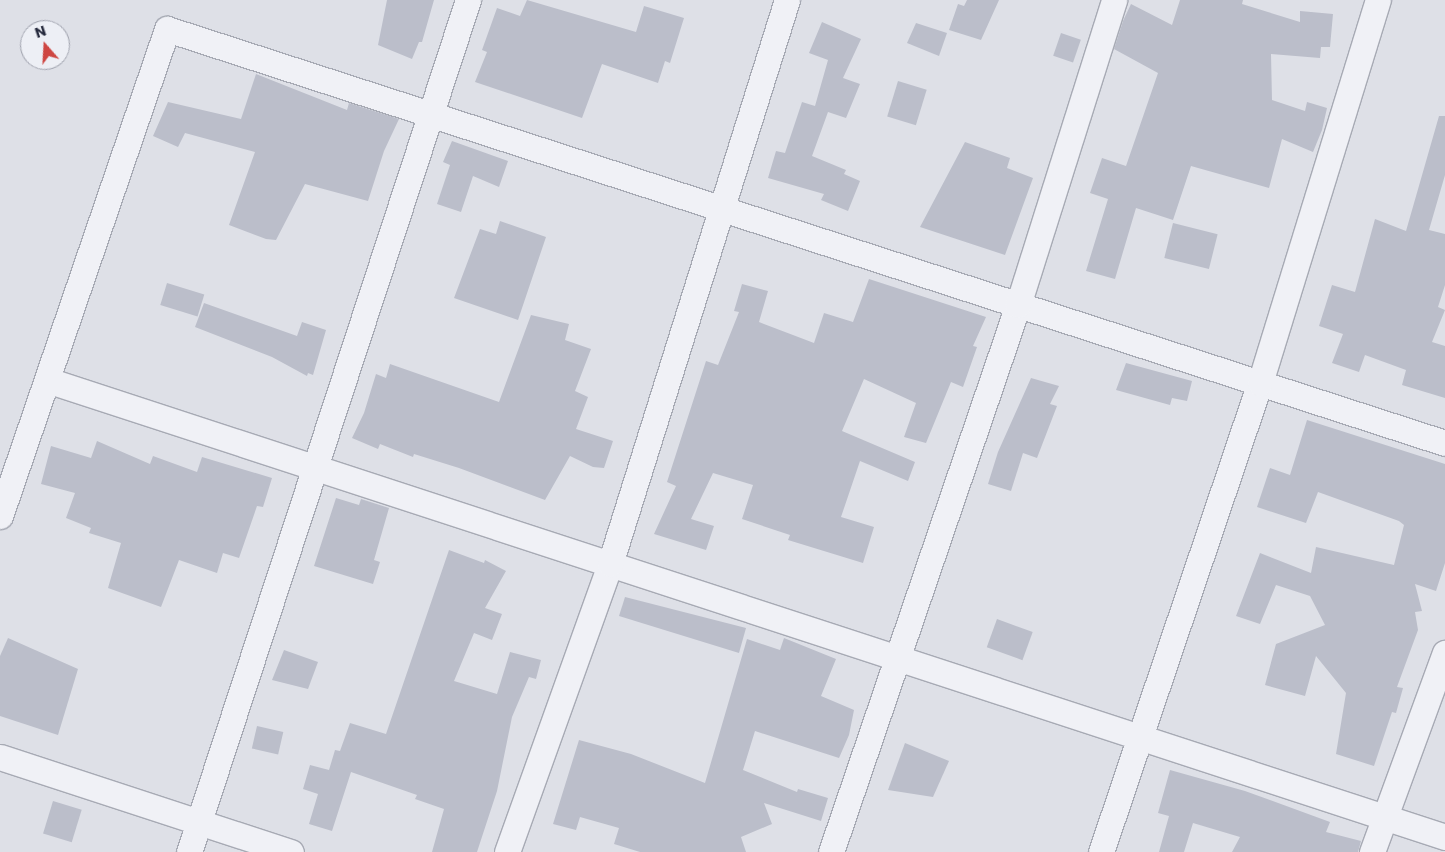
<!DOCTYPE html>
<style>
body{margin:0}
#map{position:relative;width:1445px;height:852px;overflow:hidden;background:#dee0e7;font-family:Poppins,sans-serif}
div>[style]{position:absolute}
.building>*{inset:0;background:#bbbeca;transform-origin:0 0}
.roads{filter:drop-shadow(1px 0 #a7aab4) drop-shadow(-1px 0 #a7aab4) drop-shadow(0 1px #a7aab4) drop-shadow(0 -1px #a7aab4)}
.street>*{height:25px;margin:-12.5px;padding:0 12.5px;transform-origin:12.5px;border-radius:12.5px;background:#f0f1f6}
span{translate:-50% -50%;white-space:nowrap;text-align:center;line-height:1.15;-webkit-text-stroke:4.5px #edeff5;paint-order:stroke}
.north{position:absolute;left:20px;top:20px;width:50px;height:50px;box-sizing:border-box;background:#edeff5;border:1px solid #9ea1ac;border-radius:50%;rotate:341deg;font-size:14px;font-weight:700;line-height:20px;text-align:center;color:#272b3e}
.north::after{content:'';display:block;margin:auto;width:18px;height:22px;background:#ce4642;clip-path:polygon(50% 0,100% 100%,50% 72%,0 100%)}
</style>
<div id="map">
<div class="building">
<div style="clip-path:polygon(387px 0,434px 0,422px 42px,419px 42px,412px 59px,378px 45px)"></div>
<div style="clip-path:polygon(527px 0,636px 32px,644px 6px,684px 18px,670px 63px,665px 61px,658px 83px,602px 64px,582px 118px,475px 82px,487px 52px,482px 50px,497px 8px,520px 16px)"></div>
<div style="clip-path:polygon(967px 0,999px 0,981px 40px,949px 30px,958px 4px,964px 6px)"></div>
<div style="clip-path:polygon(1180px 0,1243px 0,1242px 4px,1300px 22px,1300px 11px,1333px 14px,1330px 47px,1321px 47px,1320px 58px,1271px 54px,1272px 100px,1305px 111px,1307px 102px,1327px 108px,1322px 130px,1313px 152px,1282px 139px,1269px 188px,1191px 166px,1173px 220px,1136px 208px,1115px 279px,1086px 271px,1108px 199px,1090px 193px,1102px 158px,1126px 166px,1158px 73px,1114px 49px,1123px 21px,1131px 4px,1172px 25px)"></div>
<div style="clip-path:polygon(822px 22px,861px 39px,843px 78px,860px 84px,846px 118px,828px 112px,812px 156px,846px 170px,844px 174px,860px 181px,848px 211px,821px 200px,824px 194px,768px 178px,776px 151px,785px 153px,802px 102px,815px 106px,828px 60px,809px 53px)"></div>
<div style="clip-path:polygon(916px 23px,947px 33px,939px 56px,907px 43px)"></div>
<div style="left:1061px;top:33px;width:21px;height:24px;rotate:19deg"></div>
<div style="clip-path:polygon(256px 74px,347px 110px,349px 103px,399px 119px,384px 151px,368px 201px,305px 184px,276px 240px,266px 239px,229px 225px,255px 152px,185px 133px,178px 147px,153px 136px,168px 102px,241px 119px)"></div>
<div style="left:898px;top:81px;width:30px;height:37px;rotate:17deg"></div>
<div style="clip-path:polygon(1439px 116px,1445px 116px,1445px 175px,1429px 230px,1445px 234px,1445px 285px,1438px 307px,1445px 310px,1432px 342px,1445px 346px,1445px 398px,1402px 385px,1406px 370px,1365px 355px,1359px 372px,1332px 363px,1343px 334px,1319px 326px,1332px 285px,1355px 292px,1375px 219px,1406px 231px)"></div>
<div style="clip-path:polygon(452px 141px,508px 161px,499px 187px,473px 176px,461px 212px,437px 204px,450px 165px,443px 162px)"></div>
<div style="clip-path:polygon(965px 142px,1010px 158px,1007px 168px,1033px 178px,1005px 255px,920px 227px)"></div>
<div style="clip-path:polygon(500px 221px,546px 237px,518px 320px,454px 298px,480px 229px,496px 234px)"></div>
<div style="left:1173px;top:223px;width:46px;height:36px;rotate:14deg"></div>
<div style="clip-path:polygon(869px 279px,986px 317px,973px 346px,977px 347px,963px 387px,951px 382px,926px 443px,904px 437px,916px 403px,864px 379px,842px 431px,915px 462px,908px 481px,860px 461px,841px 517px,874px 527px,863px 563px,788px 540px,790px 535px,742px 519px,753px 485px,713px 473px,691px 519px,714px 526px,706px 550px,654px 534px,676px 486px,667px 482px,706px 361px,718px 365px,739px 312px,734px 311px,742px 284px,768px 291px,759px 322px,814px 343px,824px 313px,853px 322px)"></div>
<div style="left:167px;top:283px;width:39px;height:23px;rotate:17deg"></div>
<div style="clip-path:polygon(204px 303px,297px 336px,302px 322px,326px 330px,313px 375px,308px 373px,307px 376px,272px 357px,195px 327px)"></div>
<div style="clip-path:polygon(531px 315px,569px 324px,565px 340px,591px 349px,575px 391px,588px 397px,576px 429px,613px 441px,604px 468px,593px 467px,570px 456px,545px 500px,459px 468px,414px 454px,413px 457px,380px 444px,378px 449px,352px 438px,364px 413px,376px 374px,386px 378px,390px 364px,499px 402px)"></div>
<div style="clip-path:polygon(1126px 363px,1192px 381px,1187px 401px,1172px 398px,1170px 405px,1116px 390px)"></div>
<div style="clip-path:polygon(1031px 378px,1059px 386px,1050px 404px,1057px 406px,1037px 458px,1023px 453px,1011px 491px,988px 484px,998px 452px)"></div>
<div style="clip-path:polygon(1307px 420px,1445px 464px,1445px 563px,1436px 591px,1415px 584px,1422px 611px,1415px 612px,1418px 630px,1397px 687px,1403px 688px,1396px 713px,1392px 712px,1374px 766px,1336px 754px,1346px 693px,1316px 656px,1305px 696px,1265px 685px,1276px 644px,1325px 625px,1310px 596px,1276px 585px,1260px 624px,1236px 616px,1260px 553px,1311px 573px,1316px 547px,1394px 565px,1404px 525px,1399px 521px,1318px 492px,1306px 523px,1257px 507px,1270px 468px,1290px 475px)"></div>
<div style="clip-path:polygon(97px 441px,150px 464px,153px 456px,197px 472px,202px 457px,272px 478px,263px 507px,257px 506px,239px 558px,223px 553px,217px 573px,179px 560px,161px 607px,108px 588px,121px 543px,89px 533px,91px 528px,66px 518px,75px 493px,41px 484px,51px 446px,91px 458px)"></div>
<div style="clip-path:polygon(336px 498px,359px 505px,361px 499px,389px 508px,374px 560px,380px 562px,373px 584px,314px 566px)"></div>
<div style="clip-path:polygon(449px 550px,484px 563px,485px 560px,506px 571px,485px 608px,502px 614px,492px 640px,474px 633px,454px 681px,497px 694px,510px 652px,541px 660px,536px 679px,529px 677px,512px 717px,497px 791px,477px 852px,432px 852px,444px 809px,415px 799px,417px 795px,351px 772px,332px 831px,309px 824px,318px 794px,303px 789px,310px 765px,329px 770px,335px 750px,340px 751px,350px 723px,386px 734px)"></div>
<div style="clip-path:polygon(625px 597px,746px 628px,739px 653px,619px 616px)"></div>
<div style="left:997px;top:619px;width:38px;height:30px;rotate:20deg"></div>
<div style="clip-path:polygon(8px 638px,78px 669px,58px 735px,0 716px,0 656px)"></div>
<div style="clip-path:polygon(784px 638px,836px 659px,821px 696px,854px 710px,849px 735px,839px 758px,755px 731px,743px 770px,797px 792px,798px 789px,828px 798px,821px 821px,764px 803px,772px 824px,741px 837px,746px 852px,640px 852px,614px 844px,619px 828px,580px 817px,576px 830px,553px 824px,579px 740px,631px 754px,705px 783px,747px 639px,780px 650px)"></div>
<div style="clip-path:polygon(284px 650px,318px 662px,308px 689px,272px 680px)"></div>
<div style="left:257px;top:726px;width:27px;height:23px;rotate:13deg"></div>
<div style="clip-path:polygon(905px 743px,949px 761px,933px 797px,888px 790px)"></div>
<div style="clip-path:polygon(1170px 770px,1245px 791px,1330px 822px,1326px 832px,1361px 841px,1358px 852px,1232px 852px,1240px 837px,1193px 823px,1184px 852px,1159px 852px,1169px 816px,1158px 813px)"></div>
<div style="left:53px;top:801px;width:30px;height:34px;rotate:17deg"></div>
</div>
<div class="roads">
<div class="street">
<div style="left:47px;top:380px;width:1471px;rotate:18.1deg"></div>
<div style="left:0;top:516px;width:515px;rotate:-71.07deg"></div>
<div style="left:167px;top:29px;width:1343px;rotate:17.95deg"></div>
<div style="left:0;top:757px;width:306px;rotate:18.1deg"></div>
<div style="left:189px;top:852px;width:897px;rotate:-71.87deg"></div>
<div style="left:507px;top:852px;width:306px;rotate:-70.3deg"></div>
<div style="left:610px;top:564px;width:591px;rotate:-72.58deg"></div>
<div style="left:831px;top:852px;width:578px;rotate:-71.13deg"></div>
<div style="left:1018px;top:305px;width:320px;rotate:-72.5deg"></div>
<div style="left:1101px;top:852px;width:495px;rotate:-71.3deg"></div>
<div style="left:1260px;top:383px;width:401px;rotate:-72.9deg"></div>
<div style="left:1372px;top:852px;width:212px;rotate:-69.9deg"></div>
</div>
</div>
<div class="north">N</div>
</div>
